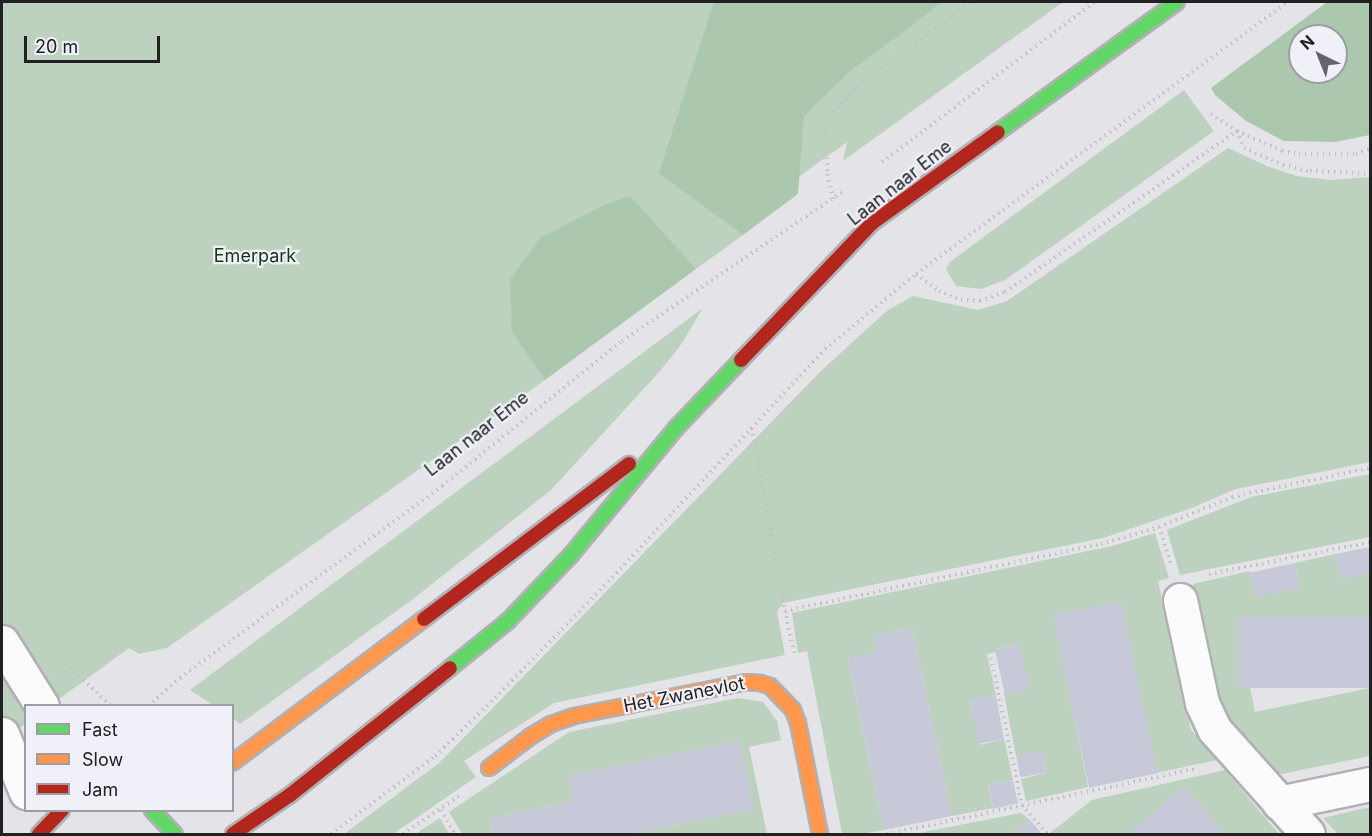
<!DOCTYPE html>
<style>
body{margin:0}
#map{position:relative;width:1372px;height:836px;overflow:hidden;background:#e4e4e8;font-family:Inter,sans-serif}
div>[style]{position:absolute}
.green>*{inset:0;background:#bcd1be}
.forest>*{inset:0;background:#abc8ae}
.building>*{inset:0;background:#c8c9d8;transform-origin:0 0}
.path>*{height:4px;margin-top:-2px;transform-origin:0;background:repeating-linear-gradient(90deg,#c2c2c3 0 1.5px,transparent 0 6px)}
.roads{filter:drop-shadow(2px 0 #b1b1b5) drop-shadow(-2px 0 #b1b1b5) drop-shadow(0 2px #b1b1b5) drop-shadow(0 -2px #b1b1b5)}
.street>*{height:33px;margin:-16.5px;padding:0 16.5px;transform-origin:16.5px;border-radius:16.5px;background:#fbfbfc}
.fast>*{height:14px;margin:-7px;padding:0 7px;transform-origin:7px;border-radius:7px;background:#63d668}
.slow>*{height:14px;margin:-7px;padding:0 7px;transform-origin:7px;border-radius:7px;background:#ff974d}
.jam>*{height:14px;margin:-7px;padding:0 7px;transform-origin:7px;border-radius:7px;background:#b3261e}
span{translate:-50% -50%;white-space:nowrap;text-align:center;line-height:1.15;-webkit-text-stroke:4.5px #eff0f8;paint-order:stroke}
.street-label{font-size:18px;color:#212124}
.park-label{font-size:18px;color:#113815}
.frame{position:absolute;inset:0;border:3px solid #212124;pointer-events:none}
.legend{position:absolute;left:24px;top:704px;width:210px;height:108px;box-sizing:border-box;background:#eff0f8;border:2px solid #9d9da3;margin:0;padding:8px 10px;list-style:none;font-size:18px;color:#212124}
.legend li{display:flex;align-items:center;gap:12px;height:30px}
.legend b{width:30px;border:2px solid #9d9da3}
.north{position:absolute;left:1288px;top:24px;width:60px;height:60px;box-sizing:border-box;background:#eff0f8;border:2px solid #9d9da3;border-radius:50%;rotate:317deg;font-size:16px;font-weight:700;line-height:24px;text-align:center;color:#212124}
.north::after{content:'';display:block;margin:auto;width:21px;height:27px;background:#656569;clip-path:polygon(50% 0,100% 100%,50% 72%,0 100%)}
.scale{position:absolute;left:24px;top:36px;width:136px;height:27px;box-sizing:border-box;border:3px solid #212124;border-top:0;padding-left:8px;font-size:18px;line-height:21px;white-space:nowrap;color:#212124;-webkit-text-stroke:4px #eff0f8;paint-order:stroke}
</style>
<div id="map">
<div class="green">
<div style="clip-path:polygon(2px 2px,1063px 2px,843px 161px,847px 142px,731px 226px,743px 235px,696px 269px,686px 258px,536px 367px,545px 380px,167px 648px,139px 654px,129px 648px,51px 705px,26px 706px,25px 724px,2px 742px)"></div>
<div style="clip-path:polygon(1184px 90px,1214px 131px,1005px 280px,981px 289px,956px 286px,946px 269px,951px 261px)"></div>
<div style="clip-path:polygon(1228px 148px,1267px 166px,1297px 176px,1330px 180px,1370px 177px,1370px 462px,1236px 489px,1189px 509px,1103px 538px,783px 603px,777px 612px,785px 655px,554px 703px,464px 761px,476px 777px,393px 834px,344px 834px,439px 763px,823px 369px,888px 310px,913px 296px,978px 310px,1007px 301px)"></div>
<div style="clip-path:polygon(703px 308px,680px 346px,660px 371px,551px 490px,413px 599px,240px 724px,233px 719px,232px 706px,213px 705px,190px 690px)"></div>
<div style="clip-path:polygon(1370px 474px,1370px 537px,1180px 575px,1167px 530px,1251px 497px)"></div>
<div style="clip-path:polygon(1155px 533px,1169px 578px,1158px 581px,1191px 730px,1217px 760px,1156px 773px,1121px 601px,1071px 702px,1088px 787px,1026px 801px,1021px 779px,1046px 773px,1042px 752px,1016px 756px,1004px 694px,1019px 644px,995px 649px,995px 652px,987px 654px,996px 695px,970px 700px,980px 745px,1004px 739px,1013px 780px,988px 785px,993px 808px,952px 816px,912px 628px,874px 636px,877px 652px,848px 659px,884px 830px,861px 834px,842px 834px,807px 651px,798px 653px,792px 613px,1112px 546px)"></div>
<div style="clip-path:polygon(1335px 554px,1341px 578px,1370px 573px,1370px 617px,1241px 644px,1255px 712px,1370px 688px,1370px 756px,1272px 776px,1220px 712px,1193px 584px,1250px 571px,1255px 596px,1273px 593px,1300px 587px,1295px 563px)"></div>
<div style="clip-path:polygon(738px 698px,763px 702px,777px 721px,781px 740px,749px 747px,767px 834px,632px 834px,753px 809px,739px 741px,568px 776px,573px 801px,489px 819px,492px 834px,462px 834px,449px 812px,569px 732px)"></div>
<div style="clip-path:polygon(1225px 770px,1279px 834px,1224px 834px,1184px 787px,1132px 831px,1134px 834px,1050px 833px,1092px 800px)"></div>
<div style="clip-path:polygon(1370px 807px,1370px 834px,1338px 834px,1323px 818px)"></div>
<div style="clip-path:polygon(1021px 813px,1030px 820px,1012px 834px,914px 834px)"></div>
<div style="clip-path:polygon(440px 818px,449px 834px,415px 834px)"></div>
</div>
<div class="forest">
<div style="clip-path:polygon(714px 2px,941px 2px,900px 35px,852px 69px,804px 116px,798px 194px,743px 235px,659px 173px)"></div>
<div style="clip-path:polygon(evenodd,1327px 2px,1370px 2px,1370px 135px,1335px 142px,1284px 141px,1246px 121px,1215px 95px,1211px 88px,1327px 2px,1300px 36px,1336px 36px,1336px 72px,1300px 72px,1300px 36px)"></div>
<div style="clip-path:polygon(630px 196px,696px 269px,545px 380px,512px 332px,510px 280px,540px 238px,604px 205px)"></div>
</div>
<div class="building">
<div style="clip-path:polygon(1370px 547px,1370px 573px,1341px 579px,1335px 554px)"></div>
<div style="left:1295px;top:563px;width:25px;height:46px;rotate:78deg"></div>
<div style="left:1121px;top:601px;width:176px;height:70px;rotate:78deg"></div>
<div style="left:1370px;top:617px;width:71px;height:132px;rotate:90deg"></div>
<div style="clip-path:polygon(912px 628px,952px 816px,884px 830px,848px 658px,877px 652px,874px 636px)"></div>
<div style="left:1019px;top:644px;width:46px;height:25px;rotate:77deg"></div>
<div style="left:996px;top:695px;width:45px;height:26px;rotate:80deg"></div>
<div style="clip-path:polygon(739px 741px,754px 809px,632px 834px,492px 834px,489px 819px,573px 801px,567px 776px)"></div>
<div style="left:1042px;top:751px;width:22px;height:26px;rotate:80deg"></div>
<div style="left:1013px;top:780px;width:24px;height:25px;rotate:78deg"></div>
<div style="clip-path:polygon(1184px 787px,1224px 834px,1134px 834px,1131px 831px)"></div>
<div style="clip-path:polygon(1030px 820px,1042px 834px,1012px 834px)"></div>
</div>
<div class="path">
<div style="left:1211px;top:114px;width:31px;rotate:33deg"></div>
<div style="left:1237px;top:131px;width:49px;rotate:24deg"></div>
<div style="left:1282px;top:151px;width:17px;rotate:10deg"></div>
<div style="left:1299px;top:154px;width:57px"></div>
<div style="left:1356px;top:154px;width:15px;rotate:-20deg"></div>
<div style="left:882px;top:162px;width:266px;rotate:-37deg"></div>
<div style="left:833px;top:199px;width:29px;rotate:-102deg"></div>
<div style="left:827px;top:171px;width:38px;rotate:-92deg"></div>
<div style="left:826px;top:133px;width:22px;rotate:-72deg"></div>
<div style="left:833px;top:112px;width:42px;rotate:-46deg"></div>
<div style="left:862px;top:82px;width:134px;rotate:-36.5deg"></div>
<div style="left:916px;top:274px;width:29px;rotate:36deg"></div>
<div style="left:939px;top:291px;width:24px;rotate:22deg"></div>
<div style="left:961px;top:300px;width:19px;rotate:3deg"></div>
<div style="left:980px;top:301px;width:27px;rotate:-20deg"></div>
<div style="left:1005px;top:292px;width:282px;rotate:-34.8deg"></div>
<div style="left:1237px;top:131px;width:18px;rotate:68deg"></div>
<div style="left:1244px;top:148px;width:43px;rotate:23.6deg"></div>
<div style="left:1283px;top:165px;width:28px;rotate:13deg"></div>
<div style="left:1310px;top:171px;width:60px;rotate:2.9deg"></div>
<div style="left:752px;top:428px;width:186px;rotate:79.8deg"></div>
<div style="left:1159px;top:527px;width:38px;rotate:72deg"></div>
<div style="left:1209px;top:574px;width:164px;rotate:-11.2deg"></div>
<div style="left:2px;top:594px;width:9px;rotate:54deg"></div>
<div style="left:794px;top:653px;width:43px;rotate:-102.1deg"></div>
<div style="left:785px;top:611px;width:323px;rotate:-12deg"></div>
<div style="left:1101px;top:544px;width:60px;rotate:-16.3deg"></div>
<div style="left:1159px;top:527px;width:79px;rotate:-22.3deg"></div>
<div style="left:1232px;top:497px;width:141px;rotate:-11.9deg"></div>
<div style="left:991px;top:658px;width:150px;rotate:78.1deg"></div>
<div style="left:1022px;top:805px;width:38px;rotate:49deg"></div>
<div style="left:66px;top:663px;width:62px;rotate:43.7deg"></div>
<div style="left:148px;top:706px;width:43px;rotate:-41.2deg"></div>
<div style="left:180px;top:678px;width:325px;rotate:-36.2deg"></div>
<div style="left:442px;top:486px;width:231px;rotate:-38.9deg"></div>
<div style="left:622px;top:341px;width:266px;rotate:-34.1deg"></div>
<div style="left:441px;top:810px;width:28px;rotate:60deg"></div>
<div style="left:331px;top:834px;width:130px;rotate:-36.9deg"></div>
<div style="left:435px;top:756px;width:83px;rotate:-44deg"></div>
<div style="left:495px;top:698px;width:162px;rotate:-45.8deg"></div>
<div style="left:608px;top:582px;width:318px;rotate:-47deg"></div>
<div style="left:825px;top:349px;width:118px;rotate:-39.5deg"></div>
<div style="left:916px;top:274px;width:461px;rotate:-36.2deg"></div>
<div style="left:403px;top:834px;width:68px;rotate:-34.2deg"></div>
<div style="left:887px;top:834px;width:315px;rotate:-11.9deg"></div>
</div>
<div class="roads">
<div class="street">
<div style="left:1180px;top:600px;width:105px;rotate:77.9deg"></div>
<div style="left:1202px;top:703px;width:29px;rotate:65deg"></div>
<div style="left:1214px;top:729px;width:141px;rotate:48.2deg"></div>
<div style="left:2px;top:642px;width:75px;rotate:58deg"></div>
<div style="left:2px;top:734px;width:63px;rotate:67.5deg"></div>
<div style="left:1279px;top:803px;width:93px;rotate:-11.8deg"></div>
</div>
<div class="fast">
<div style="left:998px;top:132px;width:221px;rotate:-36deg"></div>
<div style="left:450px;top:668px;width:75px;rotate:-39deg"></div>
<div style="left:508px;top:621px;width:91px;rotate:-46.3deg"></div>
<div style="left:571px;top:555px;width:165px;rotate:-50.4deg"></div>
<div style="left:676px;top:428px;width:94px;rotate:-46.3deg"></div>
<div style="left:152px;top:810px;width:33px;rotate:47deg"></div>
</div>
<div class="slow">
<div style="left:232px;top:763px;width:240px;rotate:-36.9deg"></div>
<div style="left:489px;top:768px;width:53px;rotate:-37.3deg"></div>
<div style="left:531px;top:736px;width:23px;rotate:-31deg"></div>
<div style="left:551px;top:724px;width:24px;rotate:-19deg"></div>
<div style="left:574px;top:716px;width:177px;rotate:-11.1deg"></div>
<div style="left:748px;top:682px;width:12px;rotate:5deg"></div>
<div style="left:760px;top:683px;width:10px;rotate:17deg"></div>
<div style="left:770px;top:686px;width:33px;rotate:46deg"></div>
<div style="left:793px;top:710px;width:14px;rotate:69deg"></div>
<div style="left:798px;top:723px;width:113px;rotate:78.8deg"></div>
</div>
<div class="jam">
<div style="left:741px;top:360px;width:190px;rotate:-46.3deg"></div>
<div style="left:872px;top:223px;width:155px;rotate:-35.8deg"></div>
<div style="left:424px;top:619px;width:257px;rotate:-37.1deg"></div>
<div style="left:39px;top:834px;width:33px;rotate:-46deg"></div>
<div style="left:233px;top:834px;width:69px;rotate:-34.4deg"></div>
<div style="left:290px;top:795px;width:204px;rotate:-38.4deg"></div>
</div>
</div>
<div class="street-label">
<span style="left:900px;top:183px;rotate:-38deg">Laan naar Eme</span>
<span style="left:477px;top:434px;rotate:-38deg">Laan naar Eme</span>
<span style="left:684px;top:695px;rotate:-11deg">Het Zwanevlot</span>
</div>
<div class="park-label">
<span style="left:255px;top:256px">Emerpark</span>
</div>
<div class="frame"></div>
<ul class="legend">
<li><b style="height:8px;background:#63d668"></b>Fast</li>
<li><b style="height:8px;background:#ff974d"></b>Slow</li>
<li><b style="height:8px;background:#b3261e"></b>Jam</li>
</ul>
<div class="north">N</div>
<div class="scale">20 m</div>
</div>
